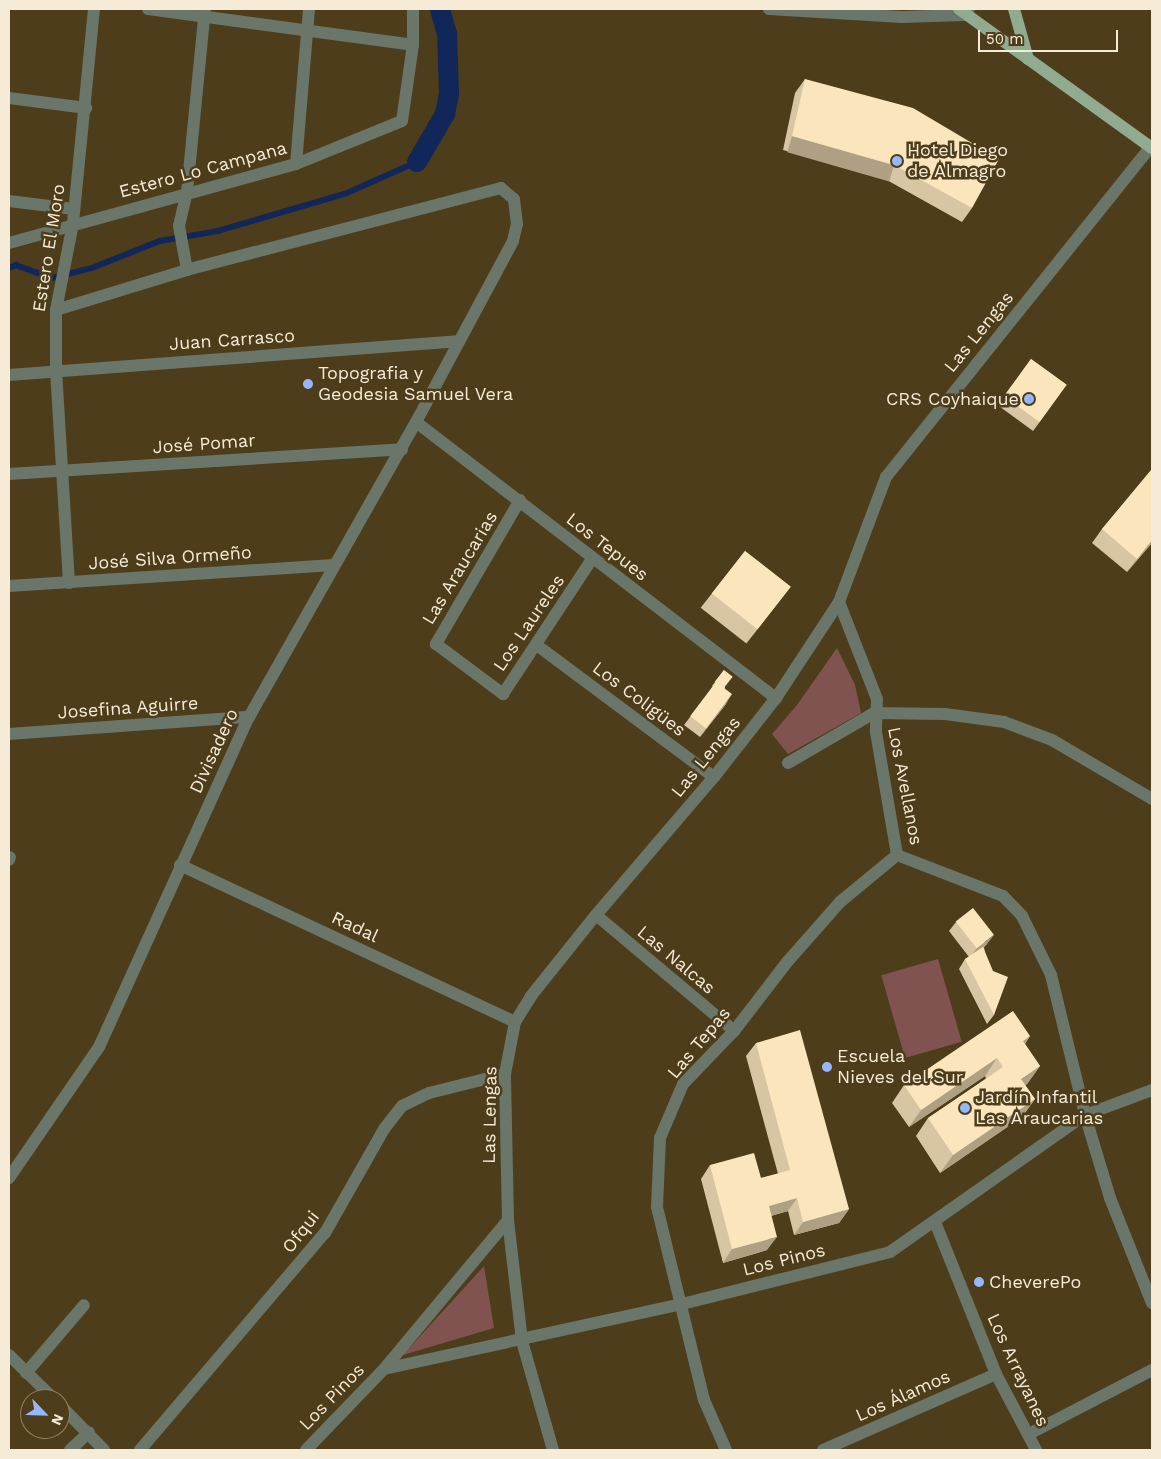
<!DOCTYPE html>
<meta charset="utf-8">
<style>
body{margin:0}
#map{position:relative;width:1161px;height:1459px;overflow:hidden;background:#4d3d1a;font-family:"Work Sans",sans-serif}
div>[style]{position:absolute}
.green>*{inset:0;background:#815350;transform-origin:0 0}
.stream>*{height:5.5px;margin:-2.75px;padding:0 2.75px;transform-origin:2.75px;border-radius:2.75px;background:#112659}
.canal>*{height:20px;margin:-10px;padding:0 10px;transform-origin:10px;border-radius:10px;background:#112659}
.minor>*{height:12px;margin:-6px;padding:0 6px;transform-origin:6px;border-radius:6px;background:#697669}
.major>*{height:12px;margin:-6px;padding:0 6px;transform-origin:6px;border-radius:6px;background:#91ab90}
.wall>*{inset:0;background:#d7c5a3;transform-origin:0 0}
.shaded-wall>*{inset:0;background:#afa084;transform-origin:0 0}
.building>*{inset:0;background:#fae5bd;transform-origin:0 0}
.dots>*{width:14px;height:14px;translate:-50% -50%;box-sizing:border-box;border:2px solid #4d3d1a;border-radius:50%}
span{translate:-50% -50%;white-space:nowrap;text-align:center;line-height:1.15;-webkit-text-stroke:5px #4d3d1a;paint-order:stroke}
.poi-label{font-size:18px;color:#f5ebd7}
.left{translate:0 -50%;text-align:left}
.right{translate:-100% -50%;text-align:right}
.street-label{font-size:18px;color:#f5ebd7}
.frame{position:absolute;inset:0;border:10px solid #f5ebd7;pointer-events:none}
.north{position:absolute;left:20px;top:1389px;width:50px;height:50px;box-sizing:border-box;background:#4d3d1a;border:1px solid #908366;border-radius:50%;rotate:114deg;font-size:14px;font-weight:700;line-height:20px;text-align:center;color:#f5ebd7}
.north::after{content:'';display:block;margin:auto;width:18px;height:22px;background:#94b7fd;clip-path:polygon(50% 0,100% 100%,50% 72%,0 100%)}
.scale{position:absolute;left:978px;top:30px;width:140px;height:22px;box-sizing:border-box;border:2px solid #f5ebd7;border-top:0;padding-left:6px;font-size:15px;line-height:18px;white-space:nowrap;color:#f5ebd7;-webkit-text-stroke:4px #4d3d1a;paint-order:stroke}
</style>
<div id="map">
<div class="green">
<div style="clip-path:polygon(837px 648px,855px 685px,861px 713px,788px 754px,772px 734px,797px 705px)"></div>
<div style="left:938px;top:959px;width:86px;height:59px;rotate:74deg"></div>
<div style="clip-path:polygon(484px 1266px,494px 1328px,403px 1355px)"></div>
</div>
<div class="stream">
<div style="left:9px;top:268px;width:8px;rotate:-23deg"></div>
<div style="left:16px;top:265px;width:38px;rotate:20deg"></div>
<div style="left:52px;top:278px;width:41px;rotate:-14deg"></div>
<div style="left:92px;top:268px;width:73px;rotate:-21.7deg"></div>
<div style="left:160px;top:241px;width:59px;rotate:-9.8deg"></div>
<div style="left:218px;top:231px;width:134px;rotate:-16.4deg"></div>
<div style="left:347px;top:193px;width:77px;rotate:-23.9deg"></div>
</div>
<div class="canal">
<div style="left:417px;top:162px;width:56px;rotate:-59.7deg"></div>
<div style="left:445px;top:114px;width:21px;rotate:-79deg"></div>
<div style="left:449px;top:93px;width:59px;rotate:-91.9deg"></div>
<div style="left:447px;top:34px;width:26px;rotate:-106deg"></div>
</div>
<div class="minor">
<div style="left:148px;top:9px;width:267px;rotate:7.7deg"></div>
<div style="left:769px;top:9px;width:133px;rotate:3.4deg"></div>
<div style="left:902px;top:17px;width:63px;rotate:-1.8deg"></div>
<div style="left:965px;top:15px;width:7px;rotate:-56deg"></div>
<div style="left:9px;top:98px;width:78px;rotate:7.4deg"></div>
<div style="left:296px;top:164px;width:156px;rotate:-85.2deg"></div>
<div style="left:9px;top:201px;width:65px;rotate:7deg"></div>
<div style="left:9px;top:243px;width:298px;rotate:-15.4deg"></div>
<div style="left:296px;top:164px;width:114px;rotate:-22.1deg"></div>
<div style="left:402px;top:121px;width:77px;rotate:-81.8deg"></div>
<div style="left:413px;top:45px;width:36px;rotate:-90deg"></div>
<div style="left:56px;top:310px;width:137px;rotate:-17deg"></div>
<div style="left:9px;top:375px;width:450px;rotate:-4.3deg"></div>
<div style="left:416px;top:422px;width:454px;rotate:37.5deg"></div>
<div style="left:9px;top:474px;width:394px;rotate:-3.6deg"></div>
<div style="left:520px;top:500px;width:167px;rotate:120.3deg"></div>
<div style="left:436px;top:644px;width:84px;rotate:36.7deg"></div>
<div style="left:503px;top:694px;width:162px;rotate:-56.6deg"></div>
<div style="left:69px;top:583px;width:211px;rotate:-93.5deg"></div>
<div style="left:56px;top:372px;width:62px;rotate:-90deg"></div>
<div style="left:56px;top:310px;width:89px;rotate:-78.9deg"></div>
<div style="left:73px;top:223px;width:215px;rotate:-84.4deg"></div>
<div style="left:9px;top:586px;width:325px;rotate:-3.7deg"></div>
<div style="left:839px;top:602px;width:104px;rotate:68.6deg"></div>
<div style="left:877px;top:699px;width:33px;rotate:92deg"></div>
<div style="left:876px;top:732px;width:125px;rotate:80.3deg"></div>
<div style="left:542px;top:649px;width:214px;rotate:36.7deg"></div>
<div style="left:9px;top:734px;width:241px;rotate:-4.1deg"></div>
<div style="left:788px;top:763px;width:99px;rotate:-30.2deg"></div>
<div style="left:874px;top:713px;width:71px;rotate:0.8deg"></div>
<div style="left:945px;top:714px;width:60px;rotate:7.7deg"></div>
<div style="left:1004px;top:722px;width:51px;rotate:20.6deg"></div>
<div style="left:1052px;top:740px;width:116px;rotate:30.5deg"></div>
<div style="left:897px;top:855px;width:114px;rotate:21.1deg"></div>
<div style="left:1003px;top:896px;width:28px;rotate:46deg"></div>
<div style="left:1022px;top:916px;width:66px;rotate:63.8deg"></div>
<div style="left:1051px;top:975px;width:144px;rotate:76.3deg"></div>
<div style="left:1085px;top:1115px;width:87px;rotate:73.2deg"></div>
<div style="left:1110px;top:1198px;width:113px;rotate:68.2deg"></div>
<div style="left:9px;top:860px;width:3px;rotate:-72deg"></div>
<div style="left:180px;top:865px;width:370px;rotate:25.1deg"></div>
<div style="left:596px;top:915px;width:180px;rotate:40deg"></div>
<div style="left:9px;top:1178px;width:159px;rotate:-55.5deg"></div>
<div style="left:99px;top:1047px;width:362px;rotate:-65.6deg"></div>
<div style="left:249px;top:717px;width:339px;rotate:-60.5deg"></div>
<div style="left:416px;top:422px;width:205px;rotate:-61.8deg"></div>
<div style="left:513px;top:241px;width:17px;rotate:-77deg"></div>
<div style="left:517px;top:224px;width:25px;rotate:-97deg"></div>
<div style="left:514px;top:199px;width:17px;rotate:-140deg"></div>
<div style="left:501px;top:188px;width:325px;rotate:165.4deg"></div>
<div style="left:187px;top:270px;width:45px;rotate:-100.3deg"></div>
<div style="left:179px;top:226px;width:35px;rotate:-77deg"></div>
<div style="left:187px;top:192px;width:184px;rotate:-84.4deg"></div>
<div style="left:935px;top:1222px;width:164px;rotate:68.1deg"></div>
<div style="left:996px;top:1374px;width:86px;rotate:62.2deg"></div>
<div style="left:9px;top:1355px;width:63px;rotate:44.4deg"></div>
<div style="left:384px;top:1369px;width:194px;rotate:-50.2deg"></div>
<div style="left:26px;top:1373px;width:89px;rotate:-49.5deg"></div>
<div style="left:60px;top:1405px;width:63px;rotate:45.6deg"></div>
<div style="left:1029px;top:1434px;width:139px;rotate:-27.5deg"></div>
<div style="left:70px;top:1450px;width:26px;rotate:-43deg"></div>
<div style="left:140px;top:1450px;width:285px;rotate:-49.6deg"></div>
<div style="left:325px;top:1233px;width:120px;rotate:-60.4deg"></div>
<div style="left:384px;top:1129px;width:29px;rotate:-52deg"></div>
<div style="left:402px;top:1106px;width:30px;rotate:-26deg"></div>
<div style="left:429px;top:1093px;width:78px;rotate:-14deg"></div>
<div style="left:306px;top:1450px;width:112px;rotate:-46.1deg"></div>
<div style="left:384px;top:1369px;width:301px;rotate:-12.3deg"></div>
<div style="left:678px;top:1305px;width:219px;rotate:-14deg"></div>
<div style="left:890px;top:1252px;width:238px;rotate:-35.1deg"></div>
<div style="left:1085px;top:1115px;width:72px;rotate:-20.5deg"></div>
<div style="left:553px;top:1450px;width:113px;rotate:-105.9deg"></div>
<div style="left:522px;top:1341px;width:122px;rotate:-96.6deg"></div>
<div style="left:508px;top:1220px;width:146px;rotate:-91.2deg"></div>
<div style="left:505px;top:1074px;width:53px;rotate:-79.1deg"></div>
<div style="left:515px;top:1022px;width:31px;rotate:-58deg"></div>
<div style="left:531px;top:996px;width:104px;rotate:-51.3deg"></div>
<div style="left:596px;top:915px;width:182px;rotate:-49.5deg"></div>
<div style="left:714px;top:777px;width:100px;rotate:-51.9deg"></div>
<div style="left:776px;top:698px;width:115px;rotate:-56.7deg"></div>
<div style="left:839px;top:602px;width:134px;rotate:-69.4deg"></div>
<div style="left:886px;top:477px;width:422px;rotate:-51.3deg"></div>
<div style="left:726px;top:1450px;width:55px;rotate:-113.7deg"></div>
<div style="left:704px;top:1400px;width:199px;rotate:-103.7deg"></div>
<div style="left:657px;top:1207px;width:69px;rotate:-87.5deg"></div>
<div style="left:660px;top:1138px;width:59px;rotate:-66.9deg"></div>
<div style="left:683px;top:1084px;width:74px;rotate:-46.1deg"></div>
<div style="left:734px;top:1031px;width:88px;rotate:-52.4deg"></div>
<div style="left:788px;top:961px;width:79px;rotate:-48.6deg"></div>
<div style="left:840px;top:902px;width:74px;rotate:-39.5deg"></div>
<div style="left:823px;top:1450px;width:189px;rotate:-23.7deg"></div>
</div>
<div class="major">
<div style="left:959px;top:9px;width:238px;rotate:35.8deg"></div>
<div style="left:1014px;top:9px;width:52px;rotate:74.4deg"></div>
</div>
<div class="wall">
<div style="clip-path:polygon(805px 79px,972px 208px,962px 222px,885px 179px,783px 150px,795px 93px)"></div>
<div style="left:1031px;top:359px;width:44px;height:57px;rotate:36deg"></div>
<div style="clip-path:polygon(1152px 469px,1152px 543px,1127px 572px,1092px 543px,1102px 529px)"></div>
<div style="left:745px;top:551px;width:58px;height:72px;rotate:38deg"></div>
<div style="clip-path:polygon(724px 670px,726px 704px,700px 737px,684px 725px,713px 687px,712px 686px)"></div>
<div style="clip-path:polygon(956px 922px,987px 944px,984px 947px,994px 1015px,987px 1024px,959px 969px,965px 959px,969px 957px,949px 931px)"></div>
<div style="clip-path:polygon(1030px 1036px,1025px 1044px,1040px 1066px,1027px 1084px,1025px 1085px,1035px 1099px,1022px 1117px,940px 1173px,916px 1136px,928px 1118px,986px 1079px,985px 1076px,909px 1127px,892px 1103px,904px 1085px)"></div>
<div style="clip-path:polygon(756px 1043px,849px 1209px,839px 1223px,794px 1235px,788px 1211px,771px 1216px,767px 1250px,723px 1263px,701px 1179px,710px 1165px,761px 1178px,778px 1174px,746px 1056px)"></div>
</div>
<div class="shaded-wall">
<div style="left:792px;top:136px;width:106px;height:17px;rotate:16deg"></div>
<div style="clip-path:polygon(1152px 540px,1152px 543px,1127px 572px,1137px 559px)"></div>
<div style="clip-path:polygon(732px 694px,726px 704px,700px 737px,706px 728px)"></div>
<div style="clip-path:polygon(994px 935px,987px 944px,970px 958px,976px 949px)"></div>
<div style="clip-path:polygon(1030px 1036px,1017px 1054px,1023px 1041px)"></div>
<div style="clip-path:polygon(997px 1058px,985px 1076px,909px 1127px,921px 1110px)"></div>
<div style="clip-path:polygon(1040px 1066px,1027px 1084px,1008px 1096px,1021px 1079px)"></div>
<div style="clip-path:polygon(1035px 1099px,1022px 1117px,940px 1173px,953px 1155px)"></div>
<div style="clip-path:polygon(797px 1198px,788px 1211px,759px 1219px,769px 1206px)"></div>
<div style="clip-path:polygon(849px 1209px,839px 1223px,794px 1235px,803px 1222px)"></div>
<div style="clip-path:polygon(777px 1237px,767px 1250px,723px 1263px,732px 1249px)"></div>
</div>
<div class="building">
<div style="clip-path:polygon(805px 79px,913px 108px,999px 159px,972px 208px,894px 165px,792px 136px)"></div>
<div style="left:1031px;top:359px;width:44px;height:46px;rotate:36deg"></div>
<div style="clip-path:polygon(1152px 469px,1152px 540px,1137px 559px,1102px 529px)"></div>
<div style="left:745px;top:551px;width:58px;height:54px;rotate:38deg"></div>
<div style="left:724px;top:670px;width:11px;height:15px;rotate:38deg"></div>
<div style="left:716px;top:682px;width:20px;height:43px;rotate:37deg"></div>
<div style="left:973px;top:908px;width:34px;height:22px;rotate:52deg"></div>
<div style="clip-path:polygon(983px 947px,993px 971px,1008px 977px,994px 1015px,965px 959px)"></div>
<div style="clip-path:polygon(1013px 1011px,1030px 1036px,1023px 1041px,1040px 1066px,1021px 1079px,1035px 1099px,953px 1155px,928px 1118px,1003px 1067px,997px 1058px,921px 1110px,904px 1085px)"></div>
<div style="clip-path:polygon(800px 1030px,849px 1209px,803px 1222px,797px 1198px,769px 1206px,777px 1237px,732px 1249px,710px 1165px,754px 1153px,761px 1178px,790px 1170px,756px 1043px)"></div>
</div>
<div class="dots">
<div style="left:897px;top:161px;background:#94b7fd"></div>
<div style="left:308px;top:384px;background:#94b7fd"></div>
<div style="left:1029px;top:399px;background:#94b7fd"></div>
<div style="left:827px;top:1067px;background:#94b7fd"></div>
<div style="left:965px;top:1108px;background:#94b7fd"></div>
<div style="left:979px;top:1282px;background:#94b7fd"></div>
</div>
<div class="poi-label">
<span class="left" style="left:907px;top:161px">Hotel Diego<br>de Almagro</span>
<span class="left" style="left:318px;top:384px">Topografia y<br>Geodesia Samuel Vera</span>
<span class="right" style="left:1019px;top:399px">CRS Coyhaique</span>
<span class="left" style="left:837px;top:1067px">Escuela<br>Nieves del Sur</span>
<span class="left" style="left:975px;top:1108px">Jardín Infantil<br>Las Araucarias</span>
<span class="left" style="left:989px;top:1282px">CheverePo</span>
</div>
<div class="street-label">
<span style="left:203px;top:170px;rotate:-15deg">Estero Lo Campana</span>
<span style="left:49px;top:248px;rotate:-81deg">Estero El Moro</span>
<span style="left:979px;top:332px;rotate:-51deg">Las Lengas</span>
<span style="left:232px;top:340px;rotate:-4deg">Juan Carrasco</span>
<span style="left:204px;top:444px;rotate:-4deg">José Pomar</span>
<span style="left:607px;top:547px;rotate:38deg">Los Tepues</span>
<span style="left:170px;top:558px;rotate:-4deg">José Silva Ormeño</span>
<span style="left:460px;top:568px;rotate:-59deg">Las Araucarias</span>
<span style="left:529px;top:623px;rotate:-56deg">Los Laureles</span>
<span style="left:639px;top:699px;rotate:37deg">Los Coligües</span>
<span style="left:128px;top:708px;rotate:-4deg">Josefina Aguirre</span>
<span style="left:214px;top:751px;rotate:-65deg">Divisadero</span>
<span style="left:706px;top:757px;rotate:-51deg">Las Lengas</span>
<span style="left:905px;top:786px;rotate:79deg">Los Avellanos</span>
<span style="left:355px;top:927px;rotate:25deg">Radal</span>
<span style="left:676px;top:960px;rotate:40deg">Las Nalcas</span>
<span style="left:699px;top:1043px;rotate:-50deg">Las Tepas</span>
<span style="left:490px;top:1115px;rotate:-89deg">Las Lengas</span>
<span style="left:301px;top:1232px;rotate:-52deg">Ofqui</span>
<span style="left:784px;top:1260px;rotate:-14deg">Los Pinos</span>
<span style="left:1018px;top:1370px;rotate:65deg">Los Arrayanes</span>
<span style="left:903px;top:1396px;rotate:-24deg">Los Álamos</span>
<span style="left:332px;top:1397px;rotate:-46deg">Los Pinos</span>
</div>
<div class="frame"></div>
<div class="north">N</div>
<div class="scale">50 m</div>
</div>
